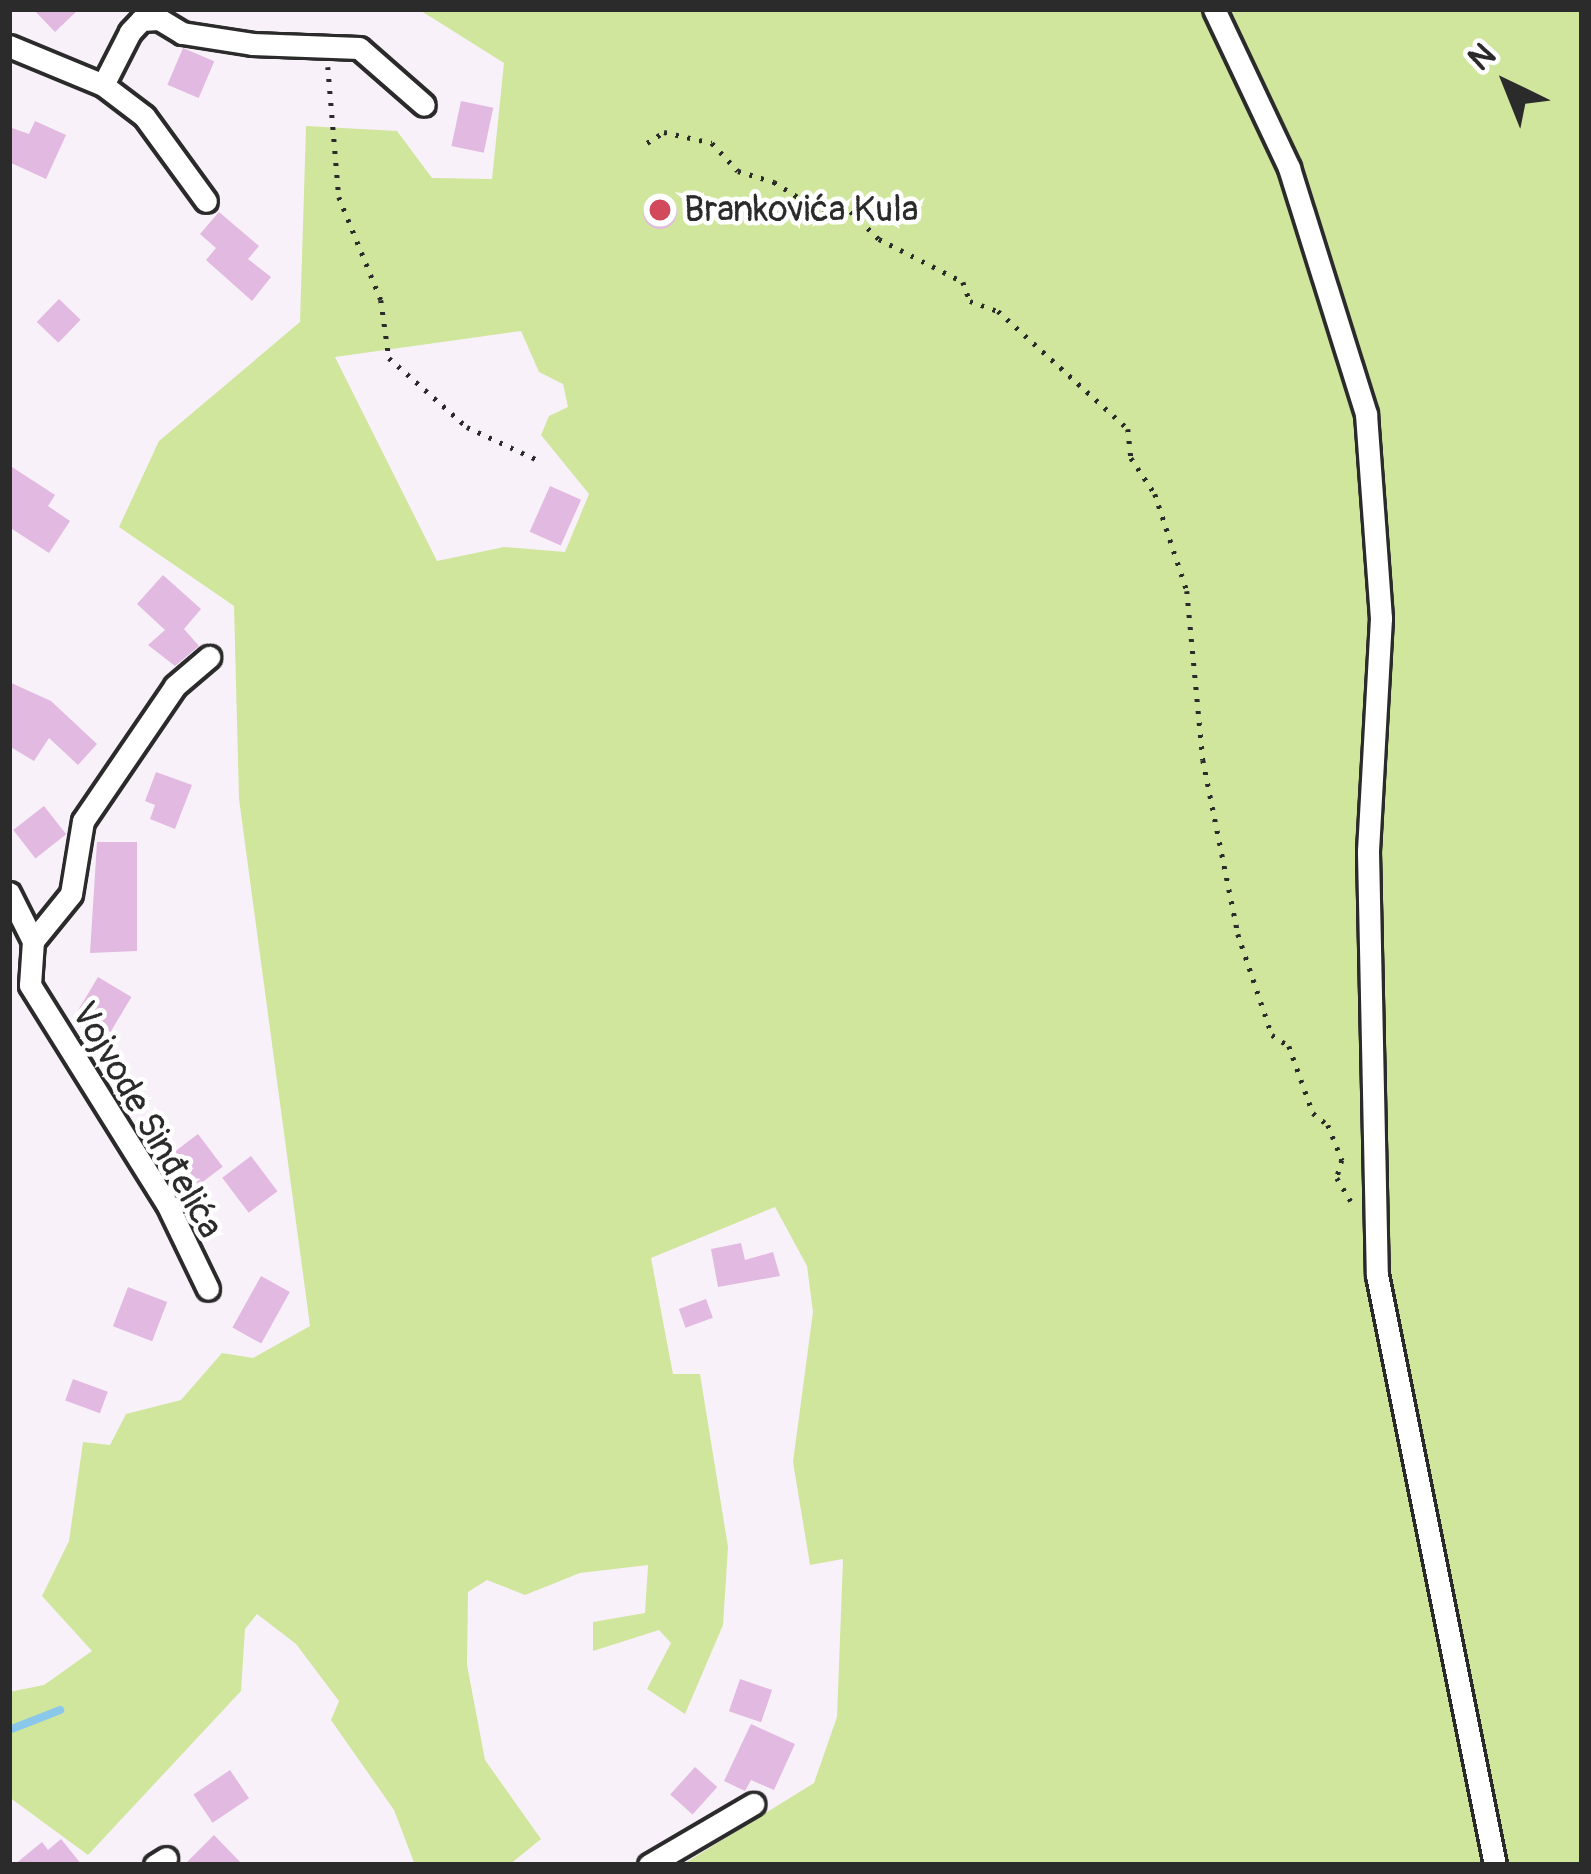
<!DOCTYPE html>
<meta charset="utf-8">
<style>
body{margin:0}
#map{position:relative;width:1591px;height:1874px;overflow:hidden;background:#f9f1f9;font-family:Pangolin,sans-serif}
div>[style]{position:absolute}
.green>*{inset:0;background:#d0e69c}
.stream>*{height:8px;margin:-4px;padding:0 4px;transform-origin:4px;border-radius:4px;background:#8ac8eb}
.building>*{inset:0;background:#e2b9e0;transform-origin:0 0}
.round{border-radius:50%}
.path>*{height:4.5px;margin-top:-2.25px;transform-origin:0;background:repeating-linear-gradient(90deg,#2b2b2b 0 3px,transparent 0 12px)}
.roads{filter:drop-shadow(3px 0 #2b2b2b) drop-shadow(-3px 0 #2b2b2b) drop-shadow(0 3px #2b2b2b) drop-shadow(0 -3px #2b2b2b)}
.street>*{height:21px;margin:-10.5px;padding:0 10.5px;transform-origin:10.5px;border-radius:10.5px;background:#fff}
.dots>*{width:33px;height:33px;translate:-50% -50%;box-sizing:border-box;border:6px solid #fff;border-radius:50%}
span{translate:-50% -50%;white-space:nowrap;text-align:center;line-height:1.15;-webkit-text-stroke:9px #fff;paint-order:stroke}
.poi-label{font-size:36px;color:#2b2b2b}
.left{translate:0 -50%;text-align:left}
.street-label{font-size:36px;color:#2b2b2b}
.frame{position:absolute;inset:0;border:12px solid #2b2b2b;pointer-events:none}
.north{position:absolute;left:1447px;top:24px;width:120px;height:120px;-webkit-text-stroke:9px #fff;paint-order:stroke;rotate:317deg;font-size:33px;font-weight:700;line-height:48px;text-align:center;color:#2b2b2b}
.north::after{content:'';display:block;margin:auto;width:42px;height:54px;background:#2b2b2b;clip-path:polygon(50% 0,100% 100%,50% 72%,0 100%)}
</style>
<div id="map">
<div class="green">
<div style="clip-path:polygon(evenodd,418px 9px,1210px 9px,1286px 169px,1363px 415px,1378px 618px,1373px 1276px,1491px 1865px,682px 1865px,814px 1783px,837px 1717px,843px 1559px,810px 1565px,793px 1462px,813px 1312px,807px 1266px,775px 1207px,651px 1258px,673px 1374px,700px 1374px,728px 1547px,723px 1625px,685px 1714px,647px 1689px,671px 1643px,659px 1630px,593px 1651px,593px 1622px,645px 1613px,648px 1565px,580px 1573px,525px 1595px,487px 1580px,468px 1592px,467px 1665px,485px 1760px,541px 1839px,509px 1865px,415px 1865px,394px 1810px,331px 1720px,339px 1701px,296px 1644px,257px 1614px,245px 1629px,241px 1691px,88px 1855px,9px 1797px,9px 1692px,44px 1685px,92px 1651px,42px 1596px,69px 1541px,83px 1442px,110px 1445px,126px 1414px,181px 1400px,222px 1353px,253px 1358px,310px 1326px,239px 799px,234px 606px,119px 527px,159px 441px,300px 322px,306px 126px,397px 131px,432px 178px,492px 179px,504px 63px,418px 9px,521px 331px,539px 372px,563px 384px,568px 407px,549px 416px,541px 435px,589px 494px,565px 552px,504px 547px,437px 561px,335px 357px,521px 331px)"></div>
<div style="clip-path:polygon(1217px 9px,1582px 9px,1582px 1865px,1498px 1865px,1380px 1275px,1370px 414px,1341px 317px)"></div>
</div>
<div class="stream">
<div style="left:9px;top:1730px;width:55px;rotate:-21.4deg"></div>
</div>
<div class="building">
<div style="clip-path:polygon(33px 9px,79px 9px,55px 32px)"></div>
<div style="left:183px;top:48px;width:34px;height:40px;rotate:23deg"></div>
<div style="left:461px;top:101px;width:33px;height:46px;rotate:12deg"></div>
<div style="clip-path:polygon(35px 121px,66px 135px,46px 179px,9px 162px,9px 127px,29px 134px)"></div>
<div class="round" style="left:643px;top:195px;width:34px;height:34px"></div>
<div style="clip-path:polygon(219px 212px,259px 246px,248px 259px,271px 277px,252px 301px,206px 260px,216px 248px,200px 234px)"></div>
<div style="left:59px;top:299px;width:30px;height:32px;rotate:44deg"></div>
<div style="clip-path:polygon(9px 465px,55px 495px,48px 506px,70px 521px,49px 553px,9px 527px)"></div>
<div style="left:550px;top:486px;width:34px;height:50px;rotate:24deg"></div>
<div style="clip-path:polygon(163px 575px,201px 609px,184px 629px,199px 646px,175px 666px,148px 645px,165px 630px,137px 604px)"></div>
<div style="clip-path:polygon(9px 682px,51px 701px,97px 744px,78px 765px,49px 738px,34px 761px,9px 746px)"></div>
<div style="clip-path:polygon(156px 772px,192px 785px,175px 829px,150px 819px,155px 805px,145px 801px)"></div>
<div style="left:44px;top:806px;width:36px;height:39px;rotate:52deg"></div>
<div style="clip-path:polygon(97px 842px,137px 842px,137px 951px,90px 953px)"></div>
<div style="left:98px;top:977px;width:39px;height:41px;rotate:31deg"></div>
<div style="left:198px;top:1134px;width:41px;height:41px;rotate:53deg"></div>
<div style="left:251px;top:1156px;width:44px;height:36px;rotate:53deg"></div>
<div style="clip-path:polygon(741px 1243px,745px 1260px,773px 1252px,780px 1276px,718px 1287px,711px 1249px)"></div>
<div style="left:261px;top:1276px;width:33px;height:59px;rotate:29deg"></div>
<div style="left:128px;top:1287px;width:42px;height:42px;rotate:21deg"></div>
<div style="left:706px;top:1299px;width:20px;height:29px;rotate:70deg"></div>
<div style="left:73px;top:1379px;width:37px;height:23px;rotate:20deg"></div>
<div style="left:740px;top:1679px;width:34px;height:34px;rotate:19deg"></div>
<div style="clip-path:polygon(751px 1724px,795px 1744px,774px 1790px,751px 1780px,745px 1791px,724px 1781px)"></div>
<div style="left:695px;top:1767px;width:30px;height:37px;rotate:42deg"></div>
<div style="left:230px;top:1770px;width:34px;height:44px;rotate:56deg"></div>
<div style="clip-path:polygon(214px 1835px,243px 1865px,184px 1865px)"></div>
<div style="clip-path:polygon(61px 1839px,82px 1865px,14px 1865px,42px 1842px,48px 1850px)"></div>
</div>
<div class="path">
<div style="left:328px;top:67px;width:130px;rotate:85.2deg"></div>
<div style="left:339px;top:197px;width:111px;rotate:67.8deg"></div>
<div style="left:381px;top:300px;width:59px;rotate:82.1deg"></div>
<div style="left:389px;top:358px;width:104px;rotate:41.5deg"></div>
<div style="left:467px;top:427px;width:83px;rotate:25deg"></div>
<div style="left:647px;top:143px;width:20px;rotate:-33deg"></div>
<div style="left:664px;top:132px;width:49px;rotate:12.9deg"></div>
<div style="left:712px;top:143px;width:38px;rotate:47deg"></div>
<div style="left:738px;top:171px;width:38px;rotate:17deg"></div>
<div style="left:774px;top:182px;width:58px;rotate:32.3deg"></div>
<div style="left:823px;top:213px;width:21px;rotate:-28deg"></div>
<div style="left:842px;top:203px;width:52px;rotate:44.2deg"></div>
<div style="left:879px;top:239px;width:94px;rotate:27.1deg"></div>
<div style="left:963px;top:282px;width:20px;rotate:70deg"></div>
<div style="left:970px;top:301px;width:30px;rotate:20deg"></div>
<div style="left:998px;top:311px;width:176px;rotate:42.2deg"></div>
<div style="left:1128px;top:429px;width:29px;rotate:84deg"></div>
<div style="left:1131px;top:458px;width:43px;rotate:56.3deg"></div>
<div style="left:1155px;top:494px;width:102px;rotate:71.7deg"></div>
<div style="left:1187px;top:591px;width:170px;rotate:84.6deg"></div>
<div style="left:1203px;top:760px;width:177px;rotate:78.6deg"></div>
<div style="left:1238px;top:934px;width:107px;rotate:71.4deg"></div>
<div style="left:1272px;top:1035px;width:20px;rotate:33deg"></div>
<div style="left:1289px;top:1046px;width:71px;rotate:70.3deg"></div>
<div style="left:1313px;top:1113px;width:19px;rotate:39deg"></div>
<div style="left:1328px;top:1125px;width:38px;rotate:68deg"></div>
<div style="left:1342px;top:1160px;width:19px;rotate:106deg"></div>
<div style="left:1337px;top:1178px;width:27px;rotate:59deg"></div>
</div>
<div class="roads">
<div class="street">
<div style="left:1214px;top:9px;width:176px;rotate:64.7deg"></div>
<div style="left:1289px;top:168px;width:258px;rotate:72.6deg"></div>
<div style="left:1366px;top:414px;width:205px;rotate:85.8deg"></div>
<div style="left:1381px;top:618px;width:234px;rotate:93.2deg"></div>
<div style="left:1368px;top:852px;width:423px;rotate:88.8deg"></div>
<div style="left:1377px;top:1275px;width:602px;rotate:78.69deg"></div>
<div style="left:9px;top:46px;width:102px;rotate:22.5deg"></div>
<div style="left:103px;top:85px;width:51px;rotate:37.1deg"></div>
<div style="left:144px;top:116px;width:105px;rotate:53.9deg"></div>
<div style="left:103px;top:85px;width:59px;rotate:-63deg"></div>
<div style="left:130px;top:32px;width:16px;rotate:-47deg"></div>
<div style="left:141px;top:20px;width:18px;rotate:-3deg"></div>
<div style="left:159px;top:19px;width:27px;rotate:31deg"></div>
<div style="left:182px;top:33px;width:71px;rotate:8.9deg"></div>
<div style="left:252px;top:44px;width:107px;rotate:2.1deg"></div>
<div style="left:359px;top:48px;width:86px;rotate:41.2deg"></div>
<div style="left:9px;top:893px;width:54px;rotate:63.4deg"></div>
<div style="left:33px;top:941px;width:44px;rotate:93.9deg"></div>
<div style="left:30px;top:985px;width:258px;rotate:58deg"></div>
<div style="left:167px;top:1204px;width:94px;rotate:64.2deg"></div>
<div style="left:33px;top:941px;width:60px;rotate:-51deg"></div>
<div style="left:71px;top:894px;width:74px;rotate:-80.7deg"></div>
<div style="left:83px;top:821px;width:163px;rotate:-55.7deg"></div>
<div style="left:175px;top:686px;width:45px;rotate:-40.5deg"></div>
<div style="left:155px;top:1865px;width:13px;rotate:-32deg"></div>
<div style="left:649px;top:1865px;width:121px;rotate:-30.4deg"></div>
</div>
</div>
<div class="dots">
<div style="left:660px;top:210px;background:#d1495b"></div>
</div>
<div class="poi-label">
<span class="left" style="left:684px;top:210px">Brankovića Kula</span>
</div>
<div class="street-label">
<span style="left:147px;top:1120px;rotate:60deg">Vojvode Sinđelića</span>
</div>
<div class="frame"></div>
<div class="north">N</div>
</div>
